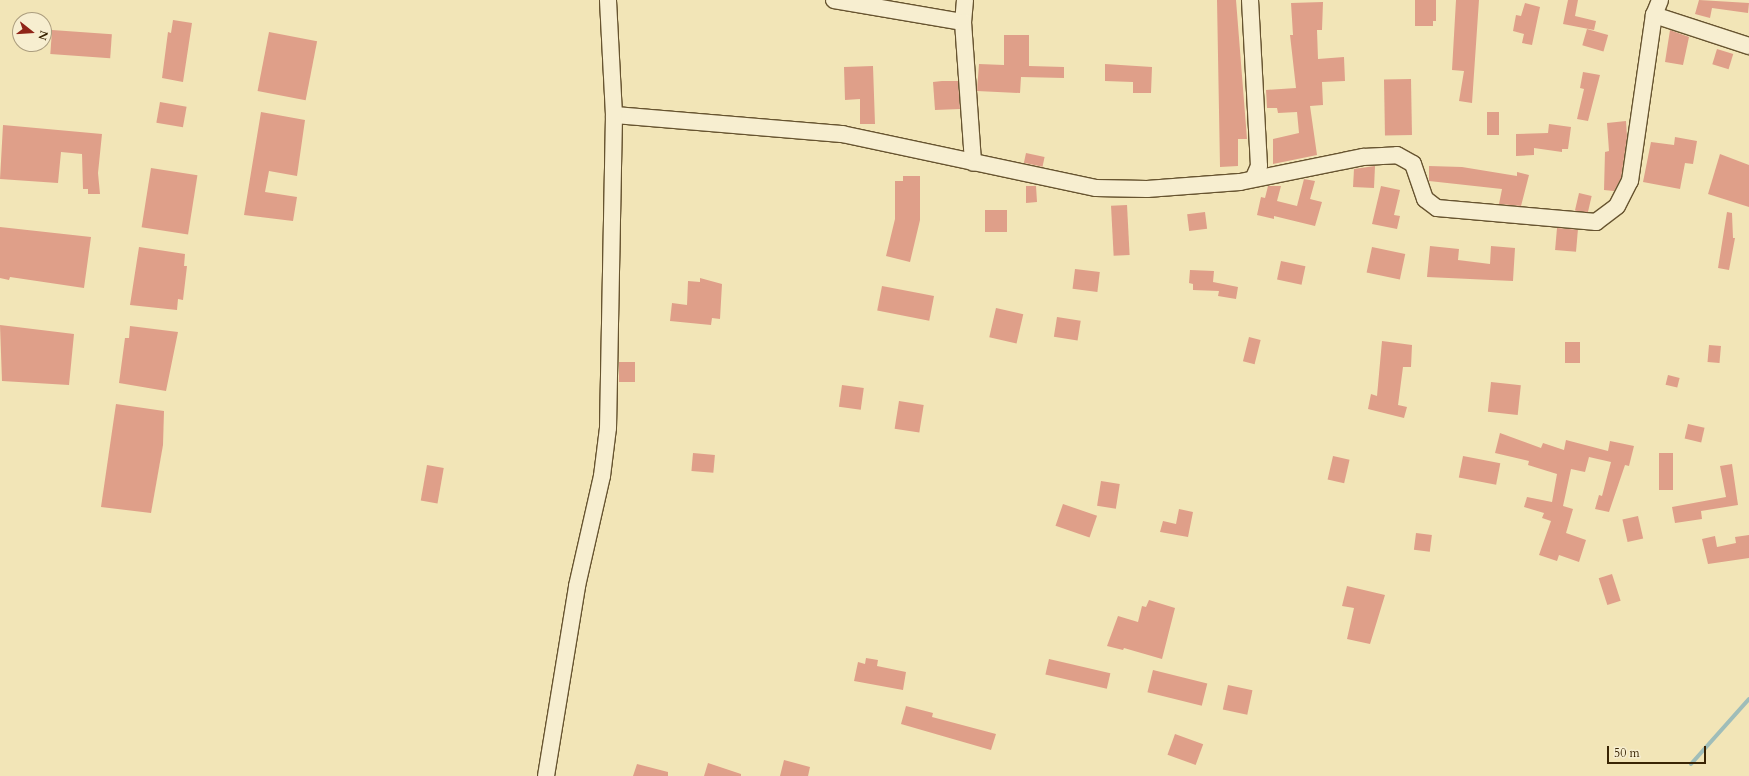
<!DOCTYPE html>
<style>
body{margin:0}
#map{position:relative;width:1749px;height:776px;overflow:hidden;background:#f2e5b7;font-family:Cardo,serif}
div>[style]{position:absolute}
.stream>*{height:4px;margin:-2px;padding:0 2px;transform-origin:2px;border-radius:2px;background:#9fbdb9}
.building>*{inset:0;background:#df9f89;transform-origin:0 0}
.roads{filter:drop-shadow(1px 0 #675430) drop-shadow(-1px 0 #675430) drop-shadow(0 1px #675430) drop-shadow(0 -1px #675430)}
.street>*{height:16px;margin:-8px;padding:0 8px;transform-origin:8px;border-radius:8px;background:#f7eed0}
span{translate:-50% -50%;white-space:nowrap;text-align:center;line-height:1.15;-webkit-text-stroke:3.5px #f7eed0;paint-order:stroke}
.north{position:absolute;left:12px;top:12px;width:40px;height:40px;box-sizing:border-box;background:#f7eed0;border:1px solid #ab9d7e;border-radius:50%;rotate:107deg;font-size:11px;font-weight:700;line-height:16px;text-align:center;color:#392403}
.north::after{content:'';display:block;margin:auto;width:14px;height:18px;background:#8f2418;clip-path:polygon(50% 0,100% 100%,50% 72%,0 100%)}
.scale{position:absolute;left:1607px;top:746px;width:99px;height:18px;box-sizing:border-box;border:2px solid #392403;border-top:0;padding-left:5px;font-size:12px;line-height:14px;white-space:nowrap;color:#392403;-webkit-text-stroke:3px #f7eed0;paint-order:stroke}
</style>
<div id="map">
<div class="stream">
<div style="left:1691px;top:764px;width:87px;rotate:-48.3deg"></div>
</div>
<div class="building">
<div style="clip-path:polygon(1217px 0,1236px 0,1247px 139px,1238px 139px,1238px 166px,1220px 167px)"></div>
<div style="clip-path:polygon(1415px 0,1436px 0,1436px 21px,1433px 21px,1433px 26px,1415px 26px)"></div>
<div style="clip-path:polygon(1456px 0,1479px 0,1472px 103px,1459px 101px,1464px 71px,1452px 70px)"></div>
<div style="clip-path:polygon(1568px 0,1578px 0,1575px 16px,1596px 21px,1594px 30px,1563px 24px)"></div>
<div style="clip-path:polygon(1699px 0,1749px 3px,1748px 13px,1712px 8px,1710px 18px,1695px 14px)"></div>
<div style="clip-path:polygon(1323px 2px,1322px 30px,1317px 30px,1318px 59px,1344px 57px,1345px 81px,1322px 82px,1323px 105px,1310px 106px,1317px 155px,1273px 164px,1273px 139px,1299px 133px,1297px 112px,1278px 113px,1277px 108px,1267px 108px,1266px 90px,1296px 88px,1290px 35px,1293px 35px,1291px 3px)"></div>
<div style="clip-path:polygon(1525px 3px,1540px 7px,1532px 45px,1522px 43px,1524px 34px,1513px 31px,1516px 15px,1521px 16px)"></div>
<div style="clip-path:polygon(173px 20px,192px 23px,183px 82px,162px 78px,168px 32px,171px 33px)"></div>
<div style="left:1587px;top:29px;width:22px;height:17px;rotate:16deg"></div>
<div style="left:52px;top:30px;width:60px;height:24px;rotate:4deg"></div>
<div style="clip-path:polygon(1670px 30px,1689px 37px,1683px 65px,1665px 62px)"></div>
<div style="left:269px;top:32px;width:49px;height:60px;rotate:11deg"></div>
<div style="clip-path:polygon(1004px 35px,1029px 35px,1029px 66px,1064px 67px,1064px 78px,1021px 77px,1020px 93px,977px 91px,979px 64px,1004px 65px)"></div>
<div style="left:1717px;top:49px;width:17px;height:16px;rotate:17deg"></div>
<div style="clip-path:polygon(1105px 64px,1152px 67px,1151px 93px,1133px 93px,1133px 82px,1105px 81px)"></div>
<div style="clip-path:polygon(873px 66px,875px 124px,860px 124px,860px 99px,845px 100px,844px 67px)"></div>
<div style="clip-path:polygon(1583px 72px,1600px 75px,1588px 121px,1577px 119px,1584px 89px,1580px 88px)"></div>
<div style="left:1411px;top:79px;width:56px;height:27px;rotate:89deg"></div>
<div style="clip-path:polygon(942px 81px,958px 81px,960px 109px,935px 110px,933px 82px)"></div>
<div style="left:160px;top:102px;width:27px;height:21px;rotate:10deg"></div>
<div style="clip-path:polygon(261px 112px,305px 120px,297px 176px,269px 171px,265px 192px,297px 197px,293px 221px,244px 215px)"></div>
<div style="left:1487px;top:112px;width:12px;height:23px"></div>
<div style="clip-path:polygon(1626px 121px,1627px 137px,1621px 178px,1614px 191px,1604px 190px,1605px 152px,1609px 151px,1607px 123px)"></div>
<div style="clip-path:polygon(1549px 124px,1571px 127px,1568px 149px,1562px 149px,1562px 152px,1534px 148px,1534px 155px,1516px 156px,1516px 134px,1548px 133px)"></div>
<div style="clip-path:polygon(3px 125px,102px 134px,98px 173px,100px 194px,88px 194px,88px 189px,83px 189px,82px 154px,61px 152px,58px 183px,0 179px)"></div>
<div style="clip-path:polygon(1675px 137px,1697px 141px,1693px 164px,1685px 163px,1680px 189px,1643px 182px,1651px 142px,1674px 145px)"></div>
<div style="left:1026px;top:153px;width:19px;height:10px;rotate:12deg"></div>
<div style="clip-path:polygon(1720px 154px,1749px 165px,1749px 207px,1708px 194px)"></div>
<div style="clip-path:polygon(1375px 166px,1374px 188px,1353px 187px,1354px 169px)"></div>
<div style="clip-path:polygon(1429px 166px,1462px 167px,1517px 176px,1517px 172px,1529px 175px,1521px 206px,1499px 204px,1502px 189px,1429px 181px)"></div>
<div style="left:151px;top:168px;width:47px;height:60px;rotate:9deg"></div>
<div style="clip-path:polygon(903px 176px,920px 176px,920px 220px,910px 262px,886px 256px,895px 219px,895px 181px,903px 181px)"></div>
<div style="clip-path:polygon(1304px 179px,1315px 181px,1310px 199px,1322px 202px,1315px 226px,1274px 216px,1274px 219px,1257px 215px,1261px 197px,1265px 198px,1268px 186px,1281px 186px,1277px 201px,1297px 206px)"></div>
<div style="clip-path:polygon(1026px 186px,1036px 186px,1037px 202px,1026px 203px)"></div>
<div style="clip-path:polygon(1381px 186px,1400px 190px,1394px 215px,1400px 216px,1397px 229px,1372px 224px)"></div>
<div style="left:1579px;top:193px;width:13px;height:18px;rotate:13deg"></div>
<div style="left:1127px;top:205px;width:50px;height:16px;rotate:87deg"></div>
<div style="left:985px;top:210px;width:22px;height:22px"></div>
<div style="left:1205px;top:212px;width:17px;height:18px;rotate:83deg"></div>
<div style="clip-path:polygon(1727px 212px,1732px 213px,1733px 238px,1735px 238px,1729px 270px,1718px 268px)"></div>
<div style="clip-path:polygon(0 227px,91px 237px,84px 288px,10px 277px,9px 280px,0 278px)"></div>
<div style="left:1557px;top:228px;width:21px;height:22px;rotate:5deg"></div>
<div style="clip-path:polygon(1430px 246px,1459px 249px,1458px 260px,1490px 264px,1491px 246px,1515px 248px,1513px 281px,1427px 277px)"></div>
<div style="clip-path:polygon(139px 247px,185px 254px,184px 266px,187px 266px,183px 300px,178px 299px,177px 310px,130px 305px)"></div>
<div style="left:1372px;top:247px;width:34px;height:26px;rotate:12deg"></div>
<div style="left:1281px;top:261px;width:25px;height:19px;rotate:12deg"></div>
<div style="left:1075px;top:269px;width:25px;height:20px;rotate:7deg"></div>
<div style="clip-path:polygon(1190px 270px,1214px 271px,1213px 282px,1238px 287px,1236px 299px,1218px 296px,1219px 291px,1193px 290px,1193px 284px,1189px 283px)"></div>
<div style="clip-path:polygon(700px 278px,722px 284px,720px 319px,712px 318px,711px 325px,670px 321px,672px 303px,687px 305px,688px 281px,700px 282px)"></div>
<div style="left:882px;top:286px;width:53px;height:25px;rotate:11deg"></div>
<div style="left:996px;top:308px;width:28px;height:30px;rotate:13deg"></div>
<div style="left:1057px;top:317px;width:24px;height:20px;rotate:9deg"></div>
<div style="clip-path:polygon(0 325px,74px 334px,69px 385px,2px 381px)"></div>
<div style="clip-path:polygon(130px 326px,178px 332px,166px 391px,119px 383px,125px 338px,129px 338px)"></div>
<div style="left:1249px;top:337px;width:12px;height:25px;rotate:14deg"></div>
<div style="clip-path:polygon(1382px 341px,1412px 345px,1411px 367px,1403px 367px,1398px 405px,1407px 407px,1404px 418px,1368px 409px,1371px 394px,1377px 396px)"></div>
<div style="left:1565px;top:342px;width:15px;height:21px"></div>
<div style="left:1709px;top:345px;width:12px;height:17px;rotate:5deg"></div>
<div style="left:619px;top:362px;width:16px;height:20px"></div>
<div style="left:1668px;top:375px;width:12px;height:10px;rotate:14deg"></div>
<div style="left:1491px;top:382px;width:30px;height:30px;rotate:6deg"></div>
<div style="left:842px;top:385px;width:22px;height:22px;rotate:8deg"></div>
<div style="left:899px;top:401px;width:25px;height:28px;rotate:9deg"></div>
<div style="clip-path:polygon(116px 404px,164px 411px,163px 445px,151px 513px,101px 507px)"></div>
<div style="left:1688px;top:424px;width:17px;height:15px;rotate:13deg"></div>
<div style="clip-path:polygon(1500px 433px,1541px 448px,1543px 443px,1564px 450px,1566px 440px,1608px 451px,1610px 441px,1634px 446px,1629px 466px,1625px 465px,1609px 512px,1595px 509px,1599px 495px,1602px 496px,1611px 462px,1589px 457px,1585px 472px,1571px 469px,1563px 506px,1573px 509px,1566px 533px,1586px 540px,1579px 562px,1559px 555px,1557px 561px,1539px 555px,1551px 521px,1542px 518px,1544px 513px,1524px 507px,1527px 497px,1552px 502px,1557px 474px,1528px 465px,1529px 461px,1495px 453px)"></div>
<div style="left:693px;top:453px;width:22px;height:18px;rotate:5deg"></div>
<div style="left:1659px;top:453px;width:14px;height:37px"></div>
<div style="left:1333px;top:456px;width:17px;height:24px;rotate:13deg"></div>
<div style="left:1463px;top:456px;width:38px;height:22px;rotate:11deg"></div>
<div style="clip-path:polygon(1732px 464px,1738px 505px,1701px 511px,1702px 519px,1675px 523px,1672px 507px,1726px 497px,1720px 466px)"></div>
<div style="left:427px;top:465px;width:17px;height:36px;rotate:10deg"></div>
<div style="left:1101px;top:481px;width:19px;height:25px;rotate:9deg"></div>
<div style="left:1063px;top:504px;width:36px;height:23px;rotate:19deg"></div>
<div style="clip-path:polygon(1179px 509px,1193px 512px,1188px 537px,1160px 532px,1163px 521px,1176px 524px)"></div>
<div style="left:1638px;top:516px;width:23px;height:16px;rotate:77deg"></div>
<div style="left:1416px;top:533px;width:16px;height:17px;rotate:7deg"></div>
<div style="clip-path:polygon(1749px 535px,1749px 558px,1708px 564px,1702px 539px,1715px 536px,1717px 547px,1736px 543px,1735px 537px)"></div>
<div style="left:1612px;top:574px;width:28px;height:14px;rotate:72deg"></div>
<div style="clip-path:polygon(1347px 586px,1385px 595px,1370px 644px,1347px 639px,1354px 608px,1342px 606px)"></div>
<div style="clip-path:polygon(1149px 600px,1175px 608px,1162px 659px,1124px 648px,1123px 650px,1107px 646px,1118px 616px,1138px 622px,1142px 606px,1146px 607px)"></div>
<div style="clip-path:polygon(866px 658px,878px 660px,877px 666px,906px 672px,903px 690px,854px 681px,858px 662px,865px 664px)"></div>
<div style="left:1049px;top:659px;width:63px;height:16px;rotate:13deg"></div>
<div style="left:1153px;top:670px;width:56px;height:23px;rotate:14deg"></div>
<div style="left:1228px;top:685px;width:25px;height:25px;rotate:12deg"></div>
<div style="clip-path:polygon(906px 706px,933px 713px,932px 717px,996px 734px,991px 750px,901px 724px)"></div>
<div style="left:1175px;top:734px;width:30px;height:22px;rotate:20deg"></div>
<div style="clip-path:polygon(784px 760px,810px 767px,808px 776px,780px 776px)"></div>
<div style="clip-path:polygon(708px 763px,741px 774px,741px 776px,704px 776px)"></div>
<div style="clip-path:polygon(637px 764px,668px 772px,668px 776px,633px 776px)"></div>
</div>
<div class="roads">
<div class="street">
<div style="left:834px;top:0;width:131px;rotate:9.7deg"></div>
<div style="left:965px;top:0;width:22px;rotate:95deg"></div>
<div style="left:963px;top:22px;width:141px;rotate:85.9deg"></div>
<div style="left:1250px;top:0;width:166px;rotate:86.9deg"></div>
<div style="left:1259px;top:166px;width:12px;rotate:114deg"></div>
<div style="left:1654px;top:15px;width:100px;rotate:18.1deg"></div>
<div style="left:614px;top:115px;width:229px;rotate:4.8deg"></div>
<div style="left:842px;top:134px;width:260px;rotate:12deg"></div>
<div style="left:1096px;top:188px;width:51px;rotate:1.1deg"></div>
<div style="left:1147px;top:189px;width:93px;rotate:-4.3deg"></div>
<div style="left:1240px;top:182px;width:126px;rotate:-11.5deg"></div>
<div style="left:1363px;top:157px;width:34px;rotate:-3deg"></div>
<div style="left:1397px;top:155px;width:18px;rotate:29deg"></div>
<div style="left:1413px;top:164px;width:37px;rotate:71deg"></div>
<div style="left:1425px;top:199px;width:15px;rotate:37deg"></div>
<div style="left:1437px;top:208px;width:160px;rotate:5deg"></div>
<div style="left:1596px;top:222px;width:26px;rotate:-37deg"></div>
<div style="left:1617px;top:206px;width:28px;rotate:-63deg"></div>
<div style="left:1630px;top:181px;width:168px;rotate:-81.8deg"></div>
<div style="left:1654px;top:15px;width:16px;rotate:-68deg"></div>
<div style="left:546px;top:776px;width:193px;rotate:-80.7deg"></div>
<div style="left:577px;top:586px;width:113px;rotate:-77.2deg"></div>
<div style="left:602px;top:476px;width:48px;rotate:-82.9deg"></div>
<div style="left:608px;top:428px;width:313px;rotate:-88.9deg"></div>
<div style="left:614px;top:115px;width:115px;rotate:-93deg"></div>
</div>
</div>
<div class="north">N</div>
<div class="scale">50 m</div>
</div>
